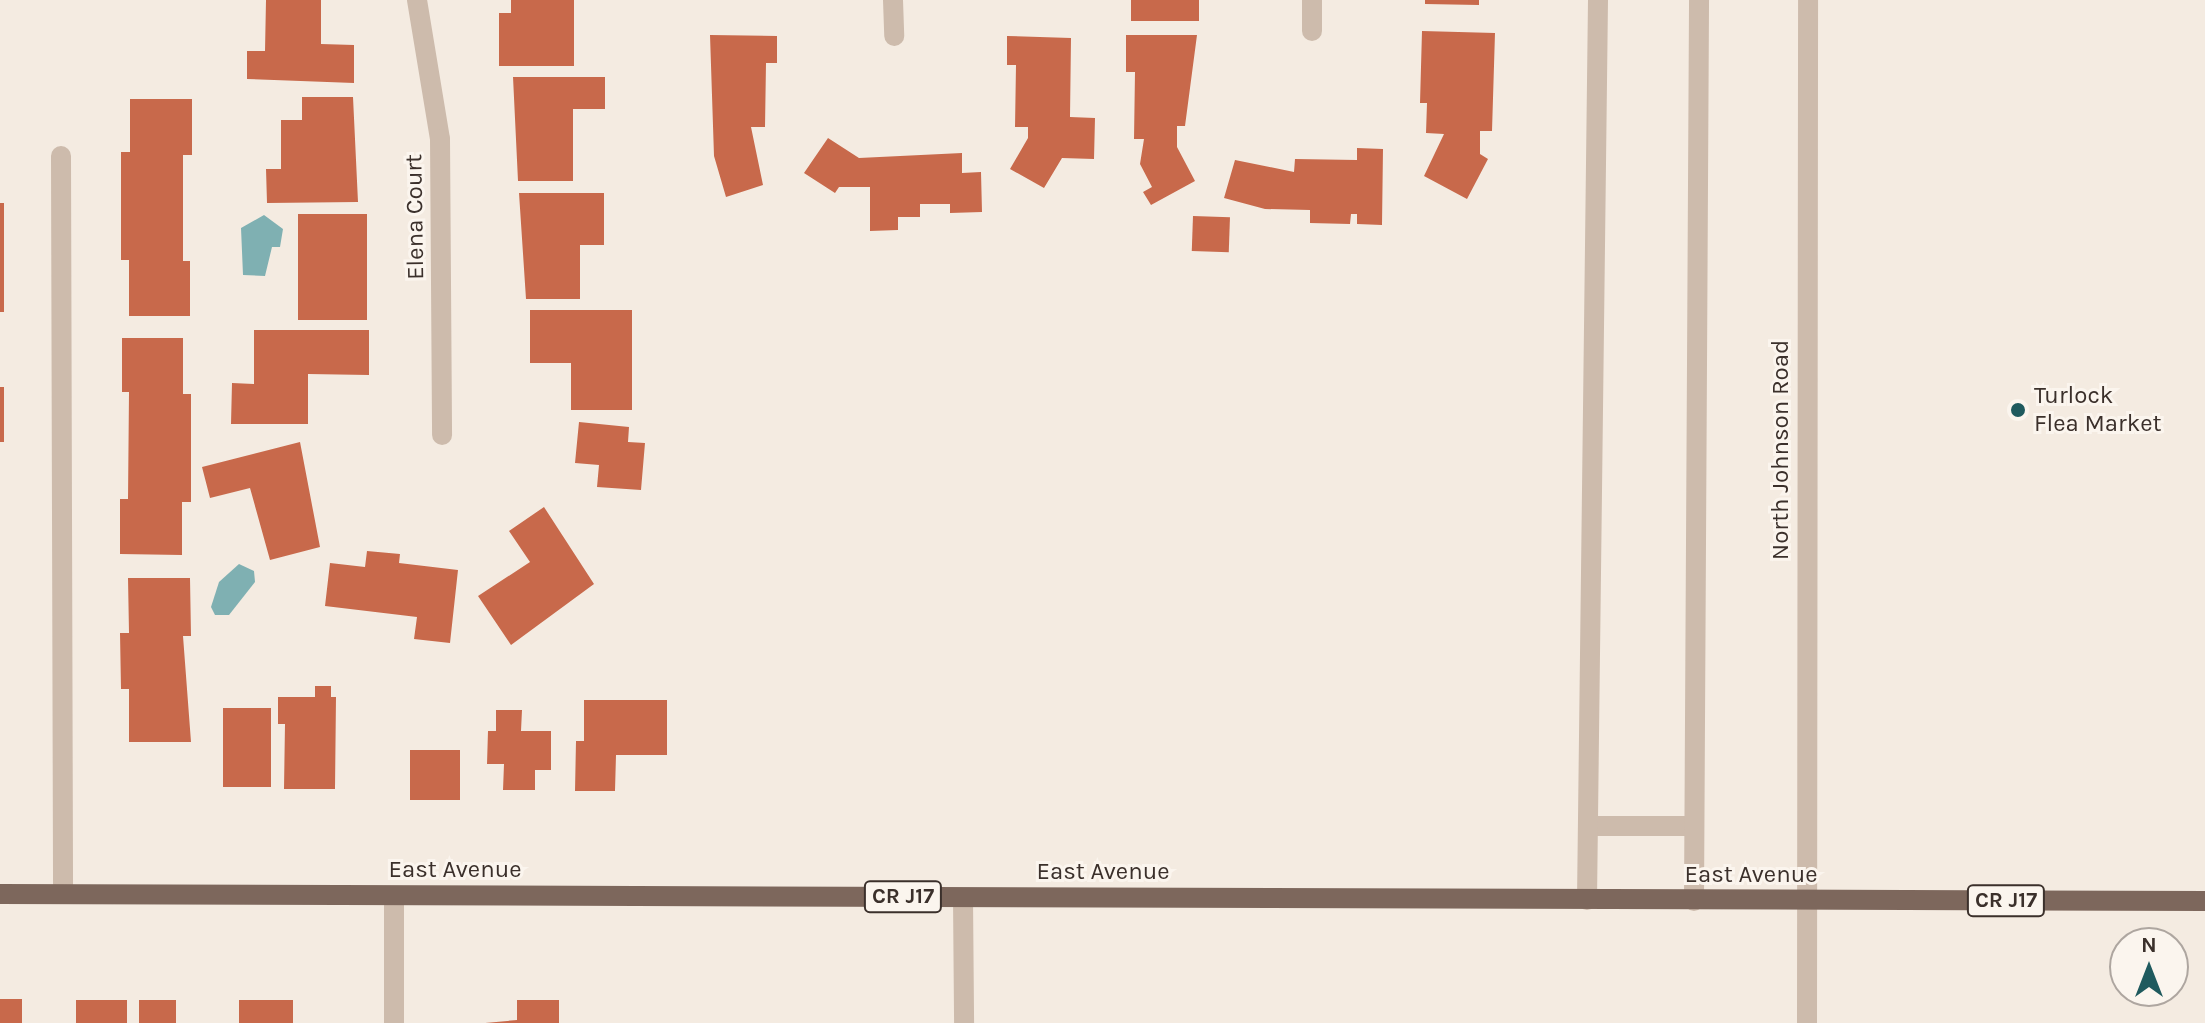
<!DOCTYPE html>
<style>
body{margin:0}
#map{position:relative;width:2205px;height:1023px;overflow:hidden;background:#f4ebe1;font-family:Karla,sans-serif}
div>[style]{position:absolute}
.water>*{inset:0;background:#7fb0b2}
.building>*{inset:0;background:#c8694b;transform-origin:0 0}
.lane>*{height:20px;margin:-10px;padding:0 10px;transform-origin:10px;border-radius:10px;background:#cdbbac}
.street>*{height:20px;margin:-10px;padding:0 10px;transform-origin:10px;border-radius:10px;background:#cdbbac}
.primary>*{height:20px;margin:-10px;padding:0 10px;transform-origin:10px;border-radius:10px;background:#7d675c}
.dots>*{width:22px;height:22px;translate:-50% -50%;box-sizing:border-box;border:4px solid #fbf5ee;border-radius:50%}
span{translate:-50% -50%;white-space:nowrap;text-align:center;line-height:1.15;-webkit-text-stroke:6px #fbf5ee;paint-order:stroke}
.shield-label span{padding:2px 6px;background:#fbf5ee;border:2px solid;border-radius:6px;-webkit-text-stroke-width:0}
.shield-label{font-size:22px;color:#3b302b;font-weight:700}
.street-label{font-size:24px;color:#3b302b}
.poi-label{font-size:24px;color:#3b302b}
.left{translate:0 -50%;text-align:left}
.north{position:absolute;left:2109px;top:927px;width:80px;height:80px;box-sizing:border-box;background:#fbf5ee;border:2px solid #aea6a0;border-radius:50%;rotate:0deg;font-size:22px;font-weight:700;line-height:32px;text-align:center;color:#3b302b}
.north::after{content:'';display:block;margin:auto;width:28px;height:36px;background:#1f5a5e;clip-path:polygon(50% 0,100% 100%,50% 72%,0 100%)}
</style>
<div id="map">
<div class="water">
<div style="clip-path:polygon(264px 215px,283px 229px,280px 247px,272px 247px,265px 276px,243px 275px,241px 228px)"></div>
<div style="clip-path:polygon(239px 564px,254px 571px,255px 582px,229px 615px,215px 615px,211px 607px,219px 582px)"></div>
</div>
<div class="building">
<div style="clip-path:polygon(266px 0,321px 0,321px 44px,354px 45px,354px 83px,247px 79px,247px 51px,265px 51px)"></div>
<div style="clip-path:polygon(511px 0,574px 0,574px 66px,499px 66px,499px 13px,511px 13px)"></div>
<div style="left:1131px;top:0;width:68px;height:21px"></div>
<div style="clip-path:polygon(1425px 0,1479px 0,1479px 5px,1425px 4px)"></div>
<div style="clip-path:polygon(1422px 31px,1495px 33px,1492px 131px,1480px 131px,1480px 154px,1488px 159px,1467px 199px,1424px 176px,1444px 134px,1426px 133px,1427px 103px,1420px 103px)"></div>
<div style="clip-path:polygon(710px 35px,777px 36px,777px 63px,766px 63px,765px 127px,751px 127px,763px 185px,726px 197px,714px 156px)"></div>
<div style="clip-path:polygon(1126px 35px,1197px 35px,1185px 126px,1177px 126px,1177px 147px,1195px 181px,1151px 205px,1143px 192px,1152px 187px,1140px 164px,1144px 139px,1134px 139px,1135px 72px,1126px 72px)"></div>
<div style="clip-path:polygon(1007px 36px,1071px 38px,1070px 117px,1095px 118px,1094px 159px,1062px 158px,1044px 188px,1010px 169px,1028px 138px,1028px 127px,1015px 127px,1016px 65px,1007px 65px)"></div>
<div style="clip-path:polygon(513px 77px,605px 77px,605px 109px,573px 109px,573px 181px,518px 181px)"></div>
<div style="clip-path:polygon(302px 97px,353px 97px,358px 202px,267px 203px,266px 169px,281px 169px,281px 120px,302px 120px)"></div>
<div style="clip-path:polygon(130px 99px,192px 99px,192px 155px,183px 155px,183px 261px,190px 261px,190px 316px,129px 316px,129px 260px,121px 260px,121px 152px,130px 152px)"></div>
<div style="clip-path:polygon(828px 138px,859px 158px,962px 153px,962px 173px,981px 172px,982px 212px,950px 213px,950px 204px,920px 204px,920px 217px,898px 217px,898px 230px,870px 231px,870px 187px,839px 187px,835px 193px,804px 173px)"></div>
<div style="clip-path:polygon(1357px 148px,1383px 149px,1382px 225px,1357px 224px,1357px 214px,1351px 214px,1350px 224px,1310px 223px,1310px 210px,1265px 209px,1224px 198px,1235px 160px,1294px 172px,1295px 159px,1357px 160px)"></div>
<div style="clip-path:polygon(519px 193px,604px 193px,604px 245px,580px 245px,580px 299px,526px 299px)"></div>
<div style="left:0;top:203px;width:4px;height:109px"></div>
<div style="left:298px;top:214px;width:69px;height:106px"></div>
<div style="left:1193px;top:216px;width:37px;height:35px;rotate:2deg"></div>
<div style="clip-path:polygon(530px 310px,632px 310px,632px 410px,571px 410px,571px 363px,530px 363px)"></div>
<div style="clip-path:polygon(254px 330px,369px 330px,369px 375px,308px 374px,308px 424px,231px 424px,232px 383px,254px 384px)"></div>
<div style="clip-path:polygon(122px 338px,183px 338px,183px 394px,191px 394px,191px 502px,182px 502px,182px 555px,120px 554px,120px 499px,128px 499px,129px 392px,122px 392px)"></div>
<div style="left:0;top:387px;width:4px;height:55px"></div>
<div style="clip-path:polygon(579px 422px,629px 427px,628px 442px,645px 443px,641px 490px,597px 487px,599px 465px,575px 463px)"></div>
<div style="clip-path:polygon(300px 442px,320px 547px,270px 560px,250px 488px,210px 498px,202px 467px)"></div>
<div style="clip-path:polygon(544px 507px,594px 584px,511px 645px,478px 596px,530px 562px,509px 531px)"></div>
<div style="clip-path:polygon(367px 551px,400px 554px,399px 563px,458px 570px,450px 643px,414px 639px,417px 617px,325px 606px,330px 563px,365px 567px)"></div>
<div style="clip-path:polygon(128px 578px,190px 578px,191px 636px,183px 636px,191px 742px,129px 742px,129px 689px,121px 689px,120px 633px,129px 633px)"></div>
<div style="clip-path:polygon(315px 686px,331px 686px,331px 697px,336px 697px,335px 789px,284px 789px,285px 724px,278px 724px,278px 697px,315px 697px)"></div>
<div style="clip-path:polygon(584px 700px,667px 700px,667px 755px,616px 755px,615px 791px,575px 791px,576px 741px,584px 741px)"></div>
<div style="left:223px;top:708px;width:48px;height:79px"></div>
<div style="clip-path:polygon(496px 710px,522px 710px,521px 731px,551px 731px,551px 770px,535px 770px,535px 790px,503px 790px,504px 764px,487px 764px,488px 731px,496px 731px)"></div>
<div style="left:410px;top:750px;width:50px;height:50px"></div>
<div style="left:0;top:999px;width:22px;height:24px"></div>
<div style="left:76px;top:1000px;width:51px;height:23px"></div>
<div style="left:139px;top:1000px;width:37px;height:23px"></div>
<div style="left:239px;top:1000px;width:54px;height:23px"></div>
<div style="clip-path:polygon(517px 1000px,559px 1000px,559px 1023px,485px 1023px,517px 1020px)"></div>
</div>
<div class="lane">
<div style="left:61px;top:156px;width:738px;rotate:89.84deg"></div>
<div style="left:1588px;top:826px;width:106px"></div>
<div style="left:1587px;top:900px;width:900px;rotate:-89.3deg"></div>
<div style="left:1694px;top:901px;width:901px;rotate:-89.68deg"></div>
</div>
<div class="street">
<div style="left:417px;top:0;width:141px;rotate:80.6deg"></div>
<div style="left:440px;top:139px;width:296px;rotate:89.6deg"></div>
<div style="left:893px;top:0;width:36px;rotate:88deg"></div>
<div style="left:1312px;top:0;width:31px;rotate:90deg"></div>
<div style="left:394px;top:896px;width:127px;rotate:90deg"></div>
<div style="left:963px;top:898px;width:125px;rotate:89.5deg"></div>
<div style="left:1807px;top:1023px;width:1023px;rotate:-89.94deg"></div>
</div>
<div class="primary">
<div style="left:0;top:894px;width:2205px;rotate:0.18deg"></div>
</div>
<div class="dots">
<div style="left:2018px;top:410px;background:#1f5a5e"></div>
</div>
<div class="shield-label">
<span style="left:903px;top:897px">CR J17</span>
<span style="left:2006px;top:901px">CR J17</span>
</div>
<div class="street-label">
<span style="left:415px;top:217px;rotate:-91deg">Elena Court</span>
<span style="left:1781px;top:450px;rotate:-90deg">North Johnson Road</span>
<span style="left:455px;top:870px">East Avenue</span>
<span style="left:1103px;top:872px">East Avenue</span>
<span style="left:1751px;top:875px">East Avenue</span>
</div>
<div class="poi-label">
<span class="left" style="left:2034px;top:410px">Turlock<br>Flea Market</span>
</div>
<div class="north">N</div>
</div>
